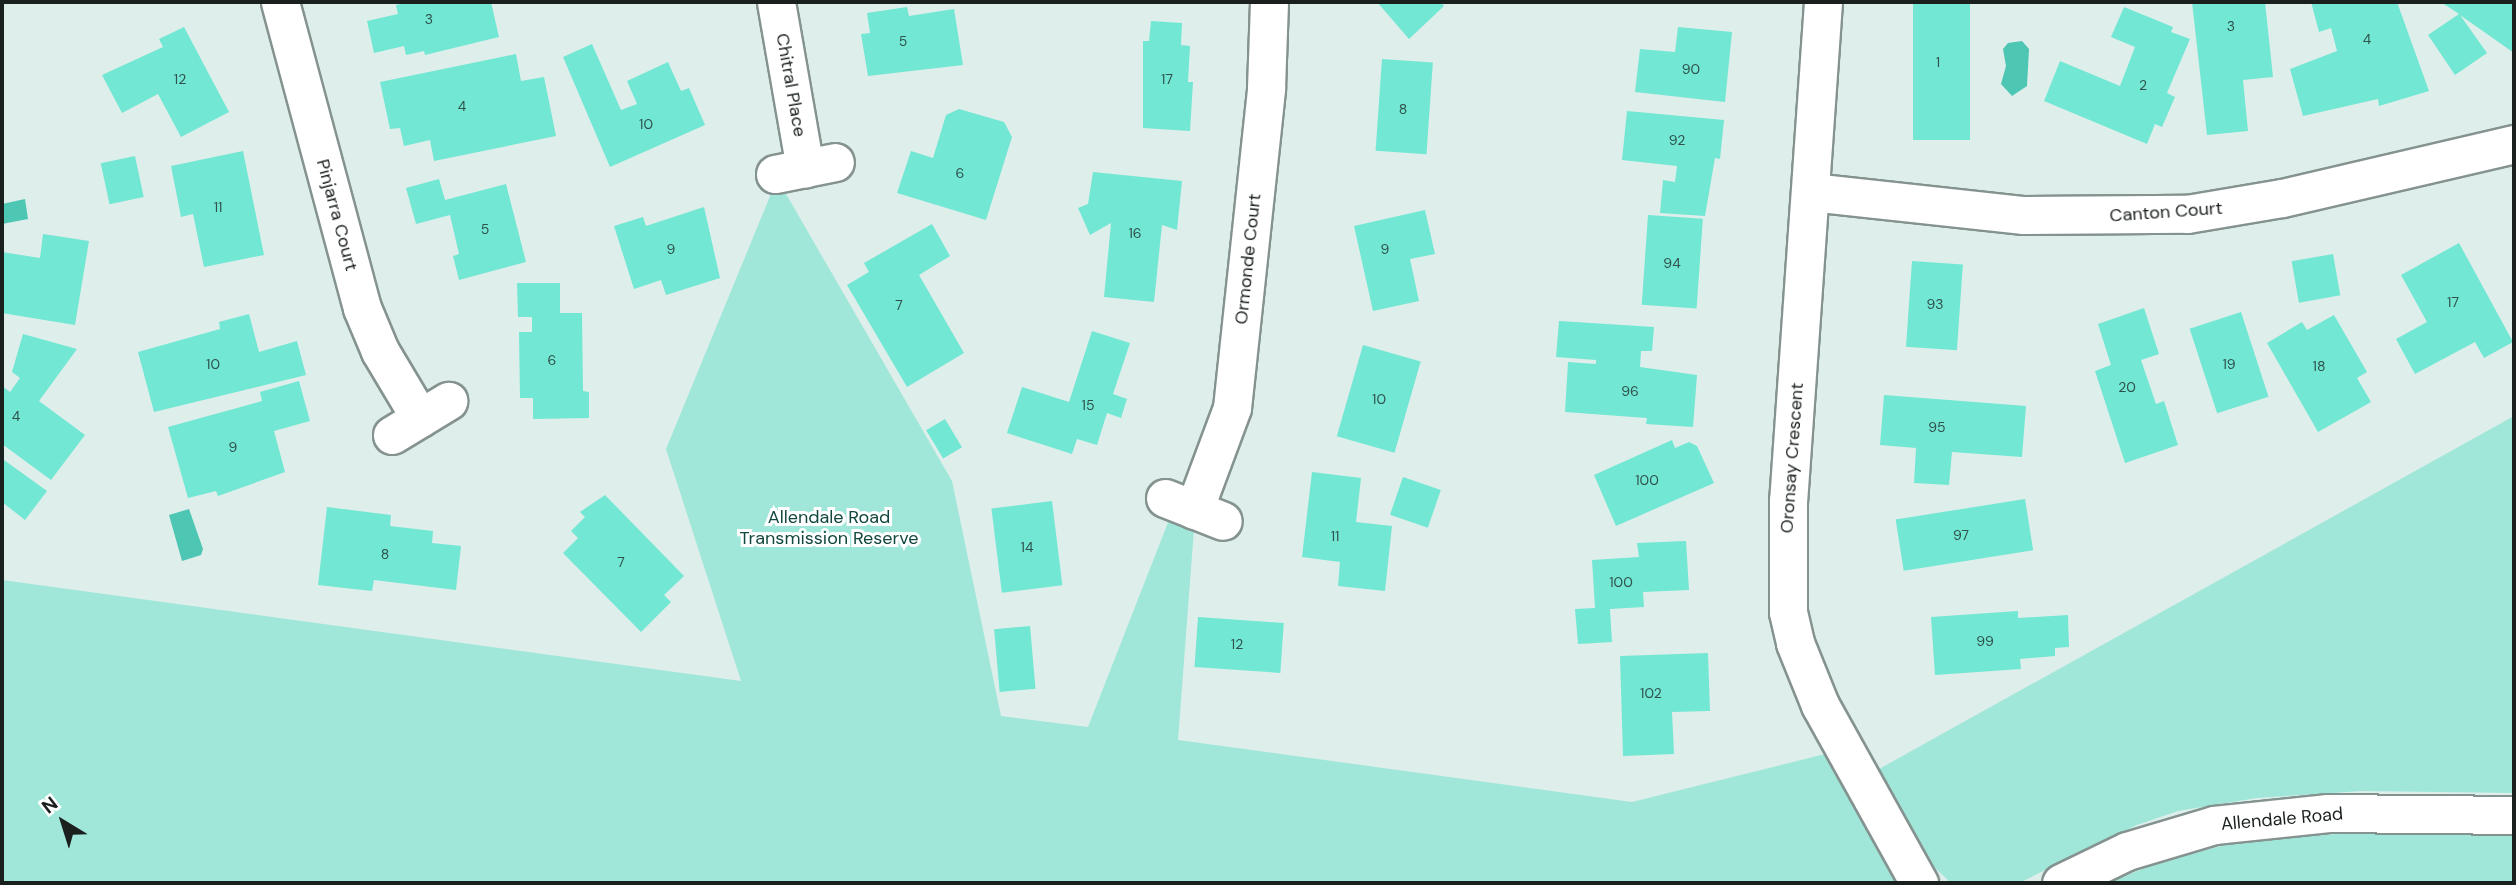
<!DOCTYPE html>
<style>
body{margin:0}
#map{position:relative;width:2516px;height:885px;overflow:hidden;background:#deeeea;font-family:"DM Sans",sans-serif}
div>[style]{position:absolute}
.green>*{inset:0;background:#a0e7da}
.water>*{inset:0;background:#4ec6b4}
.building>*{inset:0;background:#72e7d4;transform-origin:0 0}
.roads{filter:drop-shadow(2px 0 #859390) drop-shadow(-2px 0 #859390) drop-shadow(0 2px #859390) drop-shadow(0 -2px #859390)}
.minor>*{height:37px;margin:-18.5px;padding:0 18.5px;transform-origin:18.5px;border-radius:18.5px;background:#fff}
span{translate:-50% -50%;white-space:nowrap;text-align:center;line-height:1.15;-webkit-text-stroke:6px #fff;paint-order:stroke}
.number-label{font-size:14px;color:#30524c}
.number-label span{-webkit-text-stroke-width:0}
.street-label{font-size:18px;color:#1a201e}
.park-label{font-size:18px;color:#12473f}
.frame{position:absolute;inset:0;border:4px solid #1a201e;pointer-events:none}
.north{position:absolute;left:28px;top:787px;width:70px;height:70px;-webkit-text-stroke:5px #fff;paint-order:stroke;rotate:322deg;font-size:19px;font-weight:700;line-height:28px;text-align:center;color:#1a201e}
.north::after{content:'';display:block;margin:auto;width:24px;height:32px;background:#1a201e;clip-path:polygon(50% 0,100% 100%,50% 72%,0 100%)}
</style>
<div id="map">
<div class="green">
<div style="clip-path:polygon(782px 187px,952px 481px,1001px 716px,1088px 727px,1169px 520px,1194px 529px,1178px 740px,1632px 802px,1825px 754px,1897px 883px,2px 883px,2px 580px,741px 681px,666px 449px,773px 189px)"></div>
<div style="clip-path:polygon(2514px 416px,2514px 793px,2362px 791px,2257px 798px,2178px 811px,2137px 825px,2019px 883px,1951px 883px,1935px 868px,1879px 769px)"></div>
<div style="clip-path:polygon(2380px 831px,2514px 832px,2514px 883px,2108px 883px,2157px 863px,2240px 841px)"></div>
</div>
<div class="water">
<div style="clip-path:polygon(2022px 41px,2029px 49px,2027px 86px,2012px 96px,2001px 84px,2006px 66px,2003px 49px,2008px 43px)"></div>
<div style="clip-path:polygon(25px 199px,28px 219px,2px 224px,2px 204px)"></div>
<div style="clip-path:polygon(189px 509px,203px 549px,201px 555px,182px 561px,169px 515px)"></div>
</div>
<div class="building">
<div style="clip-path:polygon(411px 2px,491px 2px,499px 37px,425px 55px,424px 51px,406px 55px,404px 46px,374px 53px,367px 21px,398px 14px,396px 5px)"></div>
<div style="clip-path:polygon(1377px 2px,1440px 2px,1444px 6px,1409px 39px)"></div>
<div style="left:1913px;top:2px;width:57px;height:138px"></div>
<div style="clip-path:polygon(2192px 2px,2265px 2px,2273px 77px,2243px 80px,2248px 131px,2207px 135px)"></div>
<div style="clip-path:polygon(2311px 2px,2397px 2px,2429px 91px,2379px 106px,2378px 99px,2303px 116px,2290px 69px,2337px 51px,2331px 28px,2319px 32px)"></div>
<div style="clip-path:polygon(2441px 2px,2514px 2px,2514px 53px,2460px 15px,2487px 53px,2455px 75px,2428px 35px,2459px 14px)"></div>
<div style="clip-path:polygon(907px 7px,909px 16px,954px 9px,963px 65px,868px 76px,861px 34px,870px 33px,867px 13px)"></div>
<div style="clip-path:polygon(2124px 7px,2173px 27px,2171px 32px,2190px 39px,2167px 93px,2175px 97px,2162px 127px,2155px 124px,2147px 144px,2044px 101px,2060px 61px,2120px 86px,2135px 47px,2111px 37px)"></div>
<div style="clip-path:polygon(1151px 21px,1182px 23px,1181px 45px,1190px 46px,1188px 82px,1193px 82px,1190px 131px,1143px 128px,1143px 41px,1149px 41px)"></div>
<div style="clip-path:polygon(184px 27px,229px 112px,181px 137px,158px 94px,122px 113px,102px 75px,163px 47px,159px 39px)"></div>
<div style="clip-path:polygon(1678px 27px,1732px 32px,1725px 102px,1635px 92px,1640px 49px,1675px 52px)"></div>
<div style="clip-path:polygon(592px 44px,621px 110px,637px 104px,627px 81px,668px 62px,681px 91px,689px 88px,705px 125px,610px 167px,563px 57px)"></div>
<div style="clip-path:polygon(516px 54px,521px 81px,544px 77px,556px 136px,434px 161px,430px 140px,404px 146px,400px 128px,390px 129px,380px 82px)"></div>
<div style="left:1382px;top:59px;width:51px;height:92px;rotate:4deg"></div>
<div style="clip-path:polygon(959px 109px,1004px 122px,1012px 137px,986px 220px,897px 193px,911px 151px,933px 158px,946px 115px)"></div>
<div style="clip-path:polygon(1627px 111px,1724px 120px,1720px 159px,1715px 158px,1705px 216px,1660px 213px,1663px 180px,1675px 182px,1677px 166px,1622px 160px)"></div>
<div style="clip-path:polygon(243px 151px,264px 255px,204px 267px,193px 214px,181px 217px,171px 166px)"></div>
<div style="left:135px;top:156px;width:42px;height:35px;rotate:78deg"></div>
<div style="clip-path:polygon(1093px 172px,1182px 181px,1177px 230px,1162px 225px,1154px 302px,1104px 297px,1111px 223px,1090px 235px,1078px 208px,1088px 204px)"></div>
<div style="clip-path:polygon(439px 179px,445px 200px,506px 184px,526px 262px,459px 280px,453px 256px,459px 254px,450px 215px,416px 224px,406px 188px)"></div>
<div style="clip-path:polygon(704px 207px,720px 278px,666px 295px,661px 280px,634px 289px,614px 226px,643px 217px,646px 226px)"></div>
<div style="clip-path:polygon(1425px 210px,1435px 254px,1410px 259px,1419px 301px,1373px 311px,1354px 226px)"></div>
<div style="left:1648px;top:215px;width:55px;height:90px;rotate:4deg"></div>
<div style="clip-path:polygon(932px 224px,950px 256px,919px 275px,964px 353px,907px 387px,847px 285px,869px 272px,864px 263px)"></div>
<div style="clip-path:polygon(43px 234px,89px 241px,75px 325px,2px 313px,2px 252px,40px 258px)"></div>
<div style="clip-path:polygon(2459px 243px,2513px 342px,2484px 358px,2475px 342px,2415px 374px,2396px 339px,2427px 322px,2401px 275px)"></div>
<div style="left:2333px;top:254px;width:42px;height:42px;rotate:80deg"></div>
<div style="left:1912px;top:261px;width:51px;height:86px;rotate:4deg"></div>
<div style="clip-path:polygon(517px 283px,560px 283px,560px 313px,582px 313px,583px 391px,589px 392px,589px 418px,533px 419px,533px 398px,520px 398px,519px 332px,532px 332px,532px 317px,518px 317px)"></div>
<div style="clip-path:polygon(2144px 308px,2159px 354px,2141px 360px,2156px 404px,2164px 401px,2178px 445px,2125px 463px,2095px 371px,2111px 365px,2098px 324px)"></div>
<div style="left:2241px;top:312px;width:89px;height:54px;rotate:72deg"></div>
<div style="clip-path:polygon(249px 314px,259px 352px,297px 341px,306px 375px,154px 412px,138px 352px,220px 329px,219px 322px)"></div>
<div style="clip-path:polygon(2334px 315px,2367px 372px,2357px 378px,2371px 402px,2318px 432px,2267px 343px,2302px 322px,2307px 330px)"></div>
<div style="clip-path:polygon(1559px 321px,1654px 327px,1652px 351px,1641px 351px,1640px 367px,1697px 375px,1693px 427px,1646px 424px,1647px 418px,1565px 412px,1568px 362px,1596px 364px,1596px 360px,1556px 357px)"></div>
<div style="clip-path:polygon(1092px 331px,1130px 343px,1113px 394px,1127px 399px,1121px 418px,1107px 413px,1097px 445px,1077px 439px,1072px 454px,1007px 433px,1022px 387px,1069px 402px)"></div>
<div style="clip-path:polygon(23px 334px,77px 349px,39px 401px,85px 435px,51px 480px,2px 444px,2px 386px,10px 392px,20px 378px,12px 372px)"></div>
<div style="left:1363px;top:345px;width:60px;height:95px;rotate:16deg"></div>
<div style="clip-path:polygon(299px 381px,310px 421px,274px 431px,285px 472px,218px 496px,216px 491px,188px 498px,168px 427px,262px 401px,260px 392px)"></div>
<div style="clip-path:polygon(1884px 395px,2026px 406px,2022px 457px,1952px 452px,1949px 485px,1914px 483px,1916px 448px,1880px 445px)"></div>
<div style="left:945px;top:419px;width:33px;height:22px;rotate:59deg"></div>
<div style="clip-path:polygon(1672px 440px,1675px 448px,1689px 442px,1697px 446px,1714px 483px,1616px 526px,1594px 475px)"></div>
<div style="clip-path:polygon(4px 460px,47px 491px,25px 520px,2px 502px)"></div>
<div style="clip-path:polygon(1312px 472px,1361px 478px,1356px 522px,1392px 526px,1385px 591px,1338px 586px,1340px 562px,1302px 557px)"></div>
<div style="left:1403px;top:477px;width:40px;height:40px;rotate:19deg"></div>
<div style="clip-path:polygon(605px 495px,684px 576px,664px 595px,671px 602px,641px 632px,563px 553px,578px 538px,571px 531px,585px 517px,580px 512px)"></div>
<div style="left:2025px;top:499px;width:52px;height:131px;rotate:81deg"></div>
<div style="left:1052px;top:501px;width:85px;height:61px;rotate:83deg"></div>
<div style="clip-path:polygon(327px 507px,391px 515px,390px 526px,433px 531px,432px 543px,461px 546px,456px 590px,374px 580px,372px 591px,318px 585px)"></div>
<div style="clip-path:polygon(1686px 541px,1689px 590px,1643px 592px,1644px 607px,1610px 609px,1612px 642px,1578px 644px,1575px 609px,1595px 608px,1592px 560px,1639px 557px,1637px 543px)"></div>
<div style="clip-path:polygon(2018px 611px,2018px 618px,2068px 615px,2069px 647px,2055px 648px,2055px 656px,2020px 659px,2021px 669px,1935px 675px,1931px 617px)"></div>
<div style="left:1198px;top:617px;width:86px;height:50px;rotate:4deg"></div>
<div style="left:1030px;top:626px;width:63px;height:36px;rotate:85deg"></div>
<div style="clip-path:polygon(1708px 653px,1710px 711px,1672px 712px,1674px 754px,1623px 756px,1620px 656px)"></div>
</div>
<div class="roads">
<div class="minor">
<div style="left:280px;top:2px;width:317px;rotate:75deg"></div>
<div style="left:362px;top:308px;width:47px;rotate:67.3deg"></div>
<div style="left:380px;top:351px;width:78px;rotate:59.2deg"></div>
<div style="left:776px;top:2px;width:169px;rotate:80.1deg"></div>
<div style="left:1823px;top:2px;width:499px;rotate:94deg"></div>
<div style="left:1788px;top:500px;width:112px;rotate:90deg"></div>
<div style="left:1788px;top:612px;width:32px;rotate:77deg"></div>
<div style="left:1795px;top:643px;width:67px;rotate:68deg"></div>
<div style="left:1820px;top:705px;width:204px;rotate:60.9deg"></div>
<div style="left:775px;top:174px;width:61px;rotate:-11.3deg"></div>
<div style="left:1811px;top:192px;width:214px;rotate:6.2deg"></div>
<div style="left:2024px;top:215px;width:163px;rotate:-0.4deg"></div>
<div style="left:2187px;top:214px;width:96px;rotate:-9.6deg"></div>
<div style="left:2282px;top:198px;width:238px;rotate:-13.1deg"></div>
<div style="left:392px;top:435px;width:66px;rotate:-31.3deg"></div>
<div style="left:1165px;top:498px;width:62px;rotate:21.6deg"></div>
<div style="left:1194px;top:510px;width:109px;rotate:-69.6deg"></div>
<div style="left:1232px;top:408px;width:322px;rotate:-83.9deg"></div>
<div style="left:1266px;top:88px;width:86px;rotate:-88deg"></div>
<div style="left:2061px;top:883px;width:73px;rotate:-25.9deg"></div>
<div style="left:2127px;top:851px;width:91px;rotate:-16.6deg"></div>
<div style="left:2214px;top:825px;width:115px;rotate:-6deg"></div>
<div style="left:2328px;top:813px;width:186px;rotate:0.6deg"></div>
</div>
</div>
<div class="number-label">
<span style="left:429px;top:19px">3</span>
<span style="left:2231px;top:26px">3</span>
<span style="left:2367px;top:39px">4</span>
<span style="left:903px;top:41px">5</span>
<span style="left:1938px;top:62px">1</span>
<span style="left:1691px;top:69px">90</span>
<span style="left:180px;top:79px">12</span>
<span style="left:1167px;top:79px">17</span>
<span style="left:2143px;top:85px">2</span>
<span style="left:462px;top:106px">4</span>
<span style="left:1403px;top:109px">8</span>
<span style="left:646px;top:124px">10</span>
<span style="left:1677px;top:140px">92</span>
<span style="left:960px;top:173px">6</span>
<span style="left:218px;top:207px">11</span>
<span style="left:485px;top:229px">5</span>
<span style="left:1135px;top:233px">16</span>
<span style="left:671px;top:249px">9</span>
<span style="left:1385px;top:249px">9</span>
<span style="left:1672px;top:263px">94</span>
<span style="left:2453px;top:302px">17</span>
<span style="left:1935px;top:304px">93</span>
<span style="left:899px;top:305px">7</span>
<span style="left:552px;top:360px">6</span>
<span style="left:213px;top:364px">10</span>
<span style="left:2229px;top:364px">19</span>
<span style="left:2319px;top:366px">18</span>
<span style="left:2127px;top:387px">20</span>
<span style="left:1630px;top:391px">96</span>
<span style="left:1379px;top:399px">10</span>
<span style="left:1088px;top:405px">15</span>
<span style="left:16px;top:416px">4</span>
<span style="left:1937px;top:427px">95</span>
<span style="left:233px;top:447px">9</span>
<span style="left:1647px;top:480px">100</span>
<span style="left:1961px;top:535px">97</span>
<span style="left:1335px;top:536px">11</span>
<span style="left:1027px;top:547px">14</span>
<span style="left:385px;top:554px">8</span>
<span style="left:621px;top:562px">7</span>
<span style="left:1621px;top:582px">100</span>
<span style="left:1985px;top:641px">99</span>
<span style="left:1237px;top:644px">12</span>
<span style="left:1651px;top:693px">102</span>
</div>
<div class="street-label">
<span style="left:791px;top:85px;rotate:80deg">Chitral Place</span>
<span style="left:2166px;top:212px;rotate:-4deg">Canton Court</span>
<span style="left:337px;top:215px;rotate:75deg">Pinjarra Court</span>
<span style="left:1248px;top:259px;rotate:-84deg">Ormonde Court</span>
<span style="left:1792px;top:458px;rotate:-86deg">Oronsay Crescent</span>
<span style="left:2282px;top:819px;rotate:-5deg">Allendale Road</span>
</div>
<div class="park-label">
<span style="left:829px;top:528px">Allendale Road<br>Transmission Reserve</span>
</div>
<div class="frame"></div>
<div class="north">N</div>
</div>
